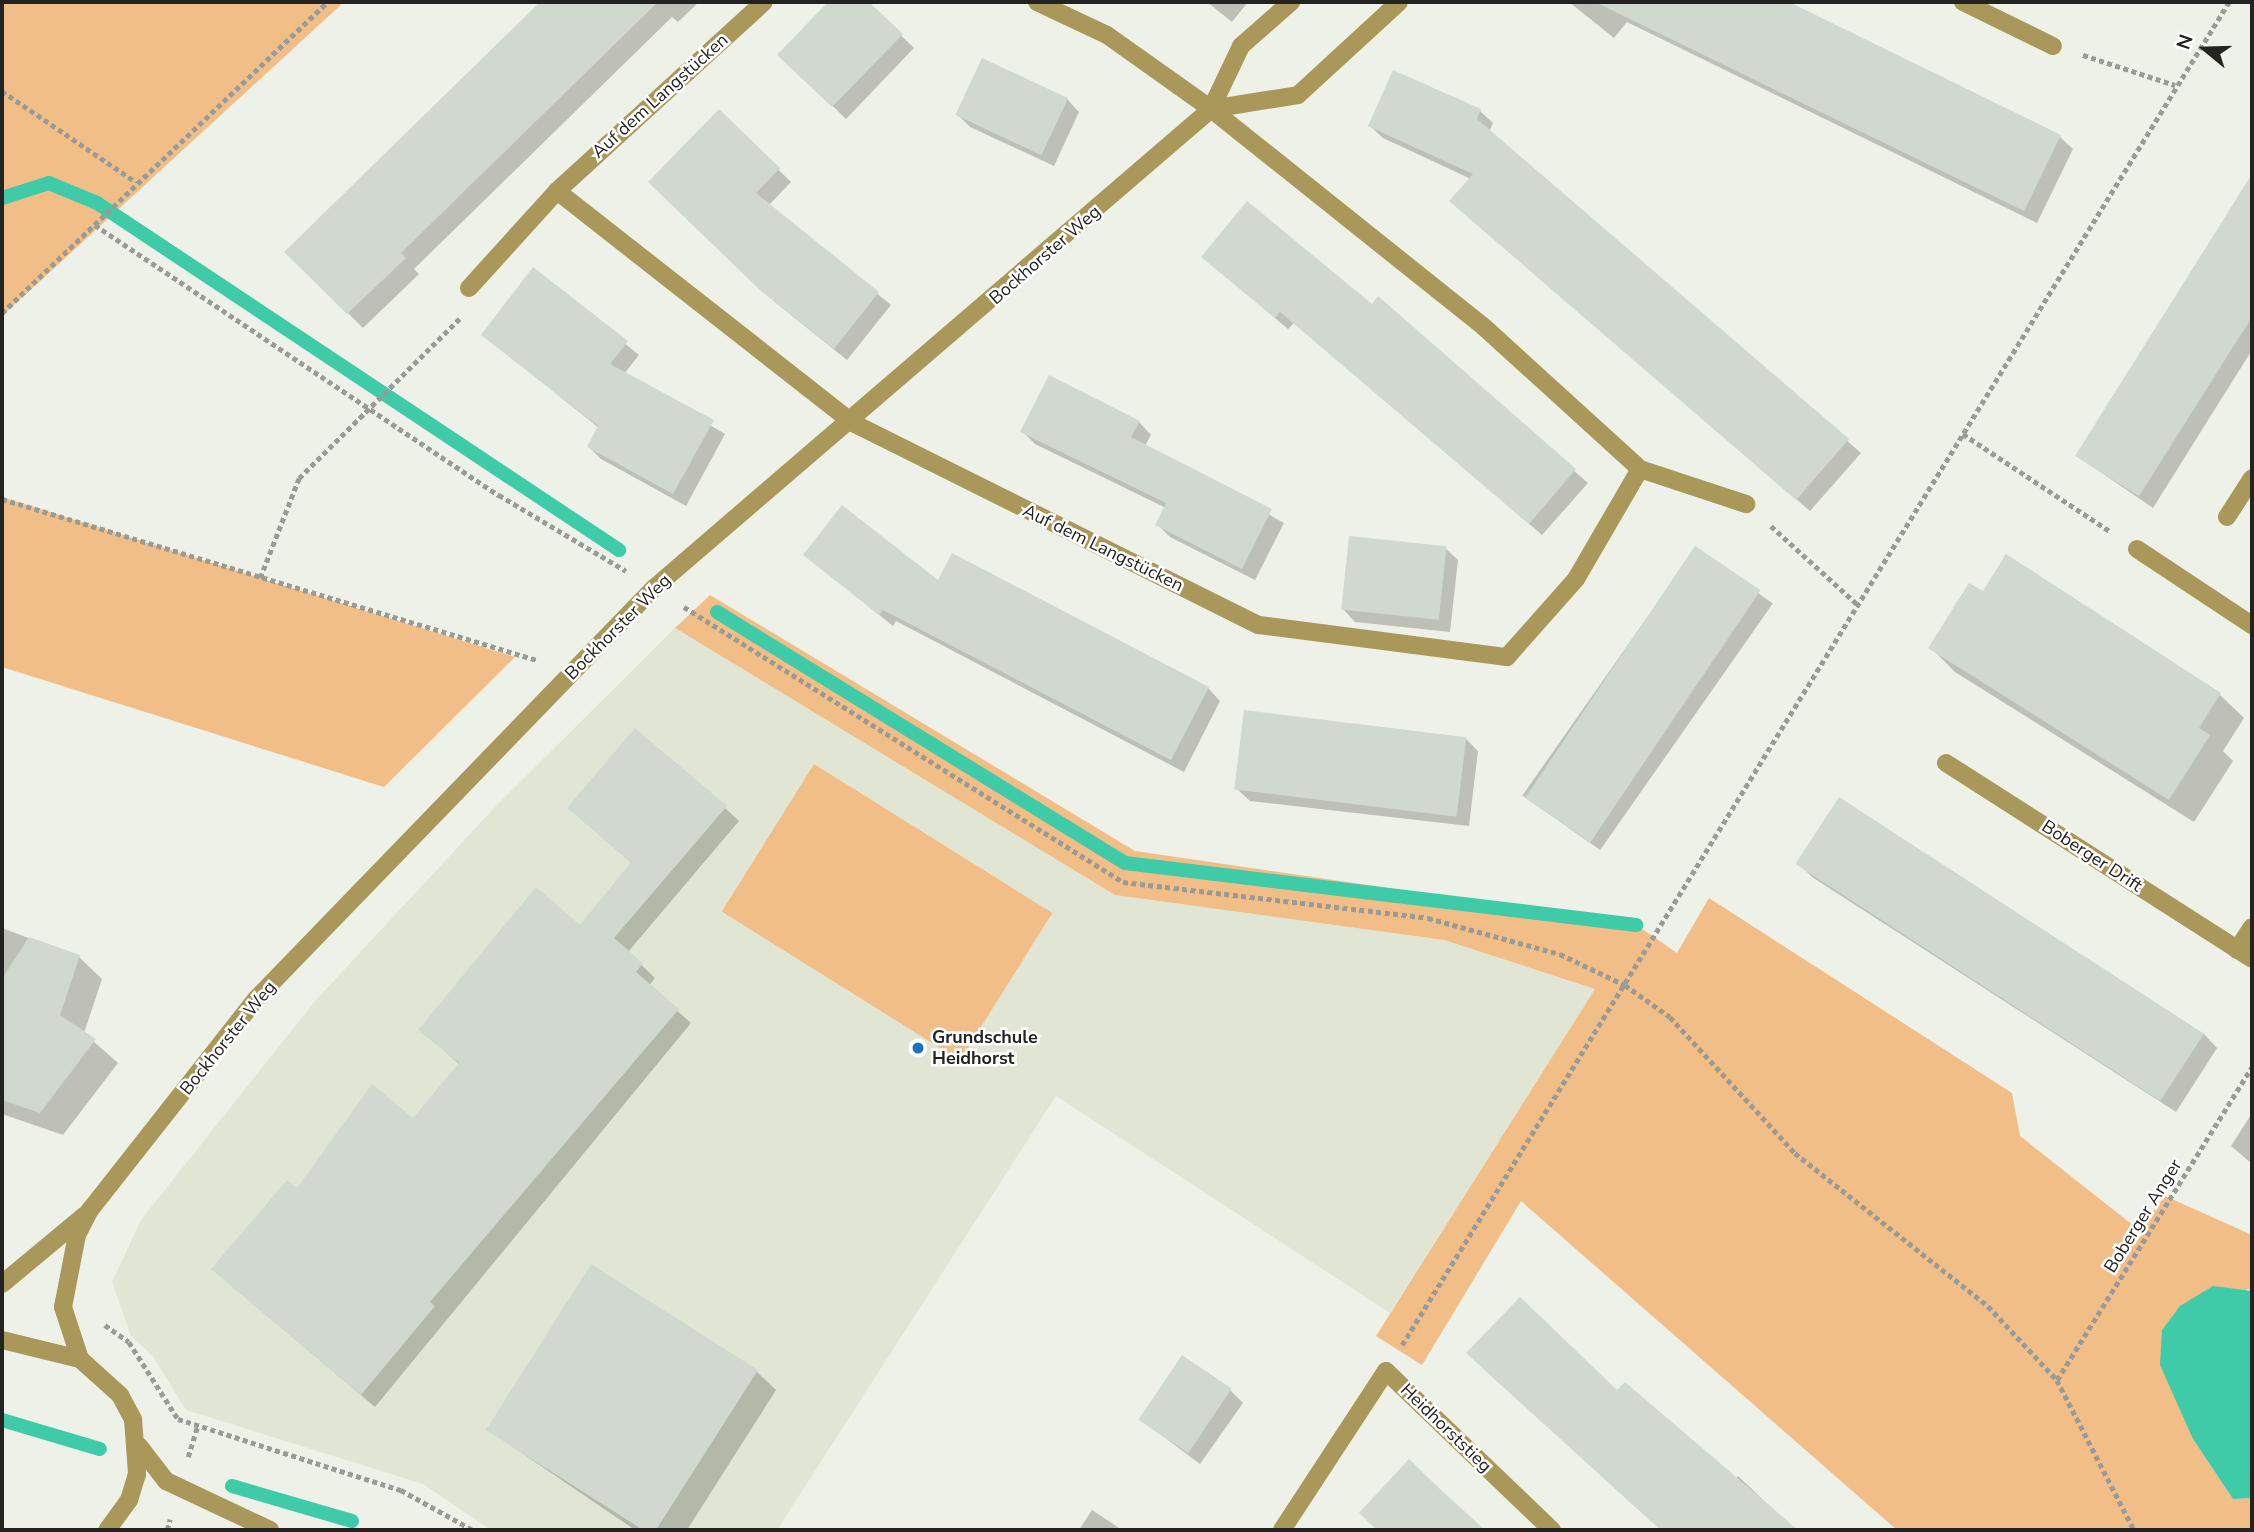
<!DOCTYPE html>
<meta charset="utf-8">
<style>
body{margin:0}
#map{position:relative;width:2254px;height:1532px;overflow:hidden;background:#eef1e7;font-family:"Nunito Sans",sans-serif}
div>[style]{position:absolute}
.built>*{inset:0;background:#e1e6d4}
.green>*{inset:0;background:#f2be87;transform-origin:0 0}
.water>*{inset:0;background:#3fcaa8}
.shadow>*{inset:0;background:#0003;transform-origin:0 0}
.stream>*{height:14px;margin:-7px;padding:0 7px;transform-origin:7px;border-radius:7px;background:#3fcaa8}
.building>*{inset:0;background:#d0d8d0;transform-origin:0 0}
.path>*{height:4.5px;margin-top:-2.25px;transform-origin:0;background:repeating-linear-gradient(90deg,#999b94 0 5px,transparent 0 8.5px)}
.minor>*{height:18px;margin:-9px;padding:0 9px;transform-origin:9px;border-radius:9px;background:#aa985a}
.tertiary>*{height:18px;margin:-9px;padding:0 9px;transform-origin:9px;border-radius:9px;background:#aa985a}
.dots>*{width:19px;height:19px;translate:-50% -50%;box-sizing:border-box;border:4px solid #fff;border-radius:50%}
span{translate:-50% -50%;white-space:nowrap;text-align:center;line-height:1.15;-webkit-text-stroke:5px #fff;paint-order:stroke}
.street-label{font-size:18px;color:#232421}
.poi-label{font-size:18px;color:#232421;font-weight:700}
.left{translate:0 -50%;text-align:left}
.frame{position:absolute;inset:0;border:4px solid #232421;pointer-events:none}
.north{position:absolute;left:2170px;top:14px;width:70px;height:70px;-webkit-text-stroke:5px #fff;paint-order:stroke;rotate:289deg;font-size:19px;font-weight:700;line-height:28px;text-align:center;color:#232421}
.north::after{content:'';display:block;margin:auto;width:24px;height:32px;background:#232421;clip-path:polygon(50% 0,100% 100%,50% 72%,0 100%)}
</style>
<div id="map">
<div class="built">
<div style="clip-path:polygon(675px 628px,1115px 895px,1444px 940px,1595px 989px,1390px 1313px,1056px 1096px,777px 1530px,491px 1530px,423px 1484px,186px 1410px,152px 1355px,131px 1336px,112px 1282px,141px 1220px,315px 1001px,496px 806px)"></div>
</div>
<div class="green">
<div style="clip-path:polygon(2px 2px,344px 2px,2px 316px)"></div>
<div style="clip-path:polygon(2px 497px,260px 578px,515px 657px,384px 787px,2px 667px)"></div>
<div style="clip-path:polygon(710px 595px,1135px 851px,1635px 924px,1677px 953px,1709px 898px,2012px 1093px,2020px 1136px,2139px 1230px,2165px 1196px,2252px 1235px,2252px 1291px,2247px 1289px,2193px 1439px,2233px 1499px,2252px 1498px,2252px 1530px,1897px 1530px,1521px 1201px,1422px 1365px,1376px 1336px,1595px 989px,1444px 940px,1115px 895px,675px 628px)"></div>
<div style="left:814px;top:764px;width:281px;height:174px;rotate:32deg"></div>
</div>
<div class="water">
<div style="clip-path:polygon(2213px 1286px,2252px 1291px,2252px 1498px,2233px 1499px,2193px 1439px,2160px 1365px,2162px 1330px,2180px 1306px)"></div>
</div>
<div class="shadow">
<div style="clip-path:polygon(543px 2px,699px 2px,678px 22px,672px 17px,414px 269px,419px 274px,363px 328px,286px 252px)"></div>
<div style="clip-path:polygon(830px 2px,866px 2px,914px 48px,846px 119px,780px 54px)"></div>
<div style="clip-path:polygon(1207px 2px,1248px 2px,1232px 22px)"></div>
<div style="clip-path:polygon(1569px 2px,1784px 2px,2060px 137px,2073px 149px,2037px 223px,1627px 22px,1614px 38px)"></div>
<div style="clip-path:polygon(1067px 99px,1079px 112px,1054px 166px,970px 127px,957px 114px)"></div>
<div style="clip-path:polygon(719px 111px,791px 182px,769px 205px,891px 305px,847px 360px,776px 303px,651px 182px)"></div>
<div style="clip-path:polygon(1480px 111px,1493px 123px,1489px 132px,1861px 453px,1810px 511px,1464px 213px,1471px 179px,1383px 138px,1370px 126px)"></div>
<div style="clip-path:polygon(2252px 181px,2252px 350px,2153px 508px,2077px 456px)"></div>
<div style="clip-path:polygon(1203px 257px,1372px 306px,1378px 299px,1588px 483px,1542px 535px,1294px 323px,1288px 329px)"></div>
<div style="clip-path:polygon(534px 270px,639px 355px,624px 374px,725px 434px,686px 506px,601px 459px,589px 447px,599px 428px,483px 335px)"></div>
<div style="clip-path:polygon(1139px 422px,1151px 435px,1145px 446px,1284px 523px,1255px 580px,1170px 537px,1157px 524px,1166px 508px,1035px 444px,1023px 432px)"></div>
<div style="clip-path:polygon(1445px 548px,1458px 560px,1450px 632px,1355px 622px,1343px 609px)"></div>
<div style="left:1695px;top:549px;width:95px;height:301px;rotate:35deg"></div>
<div style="clip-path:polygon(805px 555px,938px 583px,1208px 688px,1220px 701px,1184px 772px,896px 621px,893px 626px)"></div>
<div style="clip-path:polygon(1931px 648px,2219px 694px,2244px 718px,2223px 751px,2233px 761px,2194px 822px,1955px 672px)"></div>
<div style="clip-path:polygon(1465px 738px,1478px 751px,1469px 826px,1250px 801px,1237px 789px)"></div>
<div style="clip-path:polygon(1839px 799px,2204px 1034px,2217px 1048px,2176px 1112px,1812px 877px,1798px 863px)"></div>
<div style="clip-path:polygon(725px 808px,739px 821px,628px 952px,655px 978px,649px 986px,691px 1023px,375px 1407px,227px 1282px,297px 1191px,413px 1120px,460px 1065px,421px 1030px,581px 927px,632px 863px,583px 821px)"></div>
<div style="clip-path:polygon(2px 928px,79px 957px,102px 979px,84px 1033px,118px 1063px,63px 1135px,2px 1114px)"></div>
<div style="clip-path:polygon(2252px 1113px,2252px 1164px,2231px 1146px)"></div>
<div style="clip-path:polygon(591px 1266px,757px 1372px,776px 1390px,687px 1530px,635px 1530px,488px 1430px)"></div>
<div style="clip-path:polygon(1486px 1371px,1617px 1393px,1734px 1481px,1738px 1476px,1795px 1530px,1682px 1530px,1662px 1511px,1652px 1522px)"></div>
<div style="clip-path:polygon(1230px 1390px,1243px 1403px,1200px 1464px,1141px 1420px)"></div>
<div style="clip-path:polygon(1409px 1462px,1482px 1530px,1379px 1530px,1361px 1513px)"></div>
<div style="clip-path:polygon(1092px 1510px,1122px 1530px,1079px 1530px)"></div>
</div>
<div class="stream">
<div style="left:2px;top:198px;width:49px;rotate:-17.7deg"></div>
<div style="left:49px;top:183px;width:52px;rotate:22.6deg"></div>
<div style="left:97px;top:203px;width:627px;rotate:33.61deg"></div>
<div style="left:717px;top:612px;width:479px;rotate:31.6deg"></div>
<div style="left:1125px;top:863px;width:515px;rotate:6.92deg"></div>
<div style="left:2px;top:1420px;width:102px;rotate:16.5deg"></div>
<div style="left:232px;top:1486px;width:125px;rotate:16.3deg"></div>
</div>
<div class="building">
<div style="clip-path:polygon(540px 2px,658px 2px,401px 253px,406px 258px,347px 314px,284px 252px)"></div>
<div style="clip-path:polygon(828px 2px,869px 2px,903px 34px,832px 107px,777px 55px)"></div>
<div style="clip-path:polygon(1595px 2px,1789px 2px,2061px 135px,2024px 211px)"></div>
<div style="left:982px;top:58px;width:95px;height:63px;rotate:25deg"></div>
<div style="clip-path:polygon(1393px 70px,1481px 109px,1477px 119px,1849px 439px,1796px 500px,1449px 201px,1473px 174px,1368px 126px)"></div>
<div style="clip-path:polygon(719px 109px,780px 168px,756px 193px,879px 292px,834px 349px,761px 291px,648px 182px)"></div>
<div style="clip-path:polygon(2252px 174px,2252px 317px,2139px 496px,2075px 456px)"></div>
<div style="clip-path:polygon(1247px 201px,1372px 304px,1378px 296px,1576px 469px,1529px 524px,1280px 312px,1275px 318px,1201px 257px)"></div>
<div style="clip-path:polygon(533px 267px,628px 341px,610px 364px,714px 420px,673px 494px,587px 447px,598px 426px,481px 335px)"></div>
<div style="clip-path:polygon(1049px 375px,1140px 421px,1131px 437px,1272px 509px,1242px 569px,1155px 525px,1166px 503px,1020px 432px)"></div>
<div style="clip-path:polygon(842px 505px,938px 580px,952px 553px,1209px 687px,1171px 760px,883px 610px,879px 615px,803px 555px)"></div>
<div style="left:1349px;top:536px;width:98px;height:74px;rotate:6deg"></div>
<div style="left:1695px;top:546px;width:79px;height:304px;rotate:34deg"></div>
<div style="clip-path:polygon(2006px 554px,2221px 693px,2199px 728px,2210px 735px,2169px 800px,1928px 648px,1969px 583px,1983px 591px)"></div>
<div style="left:1244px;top:710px;width:224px;height:80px;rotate:7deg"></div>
<div style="clip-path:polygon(635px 728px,727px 806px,614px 938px,643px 963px,636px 972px,679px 1009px,430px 1302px,435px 1306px,361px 1395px,211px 1269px,287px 1180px,297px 1188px,372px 1084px,413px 1118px,459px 1063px,418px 1030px,536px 887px,580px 925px,631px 862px,567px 808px)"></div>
<div style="left:1839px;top:797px;width:435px;height:80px;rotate:33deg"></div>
<div style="clip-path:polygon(29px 937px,80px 955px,60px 1015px,96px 1039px,40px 1113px,2px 1100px,2px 979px)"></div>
<div style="clip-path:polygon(591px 1264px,758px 1370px,656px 1530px,643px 1530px,486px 1430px)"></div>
<div style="clip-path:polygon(1520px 1297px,1617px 1390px,1625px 1382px,1798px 1530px,1661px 1530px,1466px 1353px)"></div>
<div style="left:1182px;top:1355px;width:60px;height:78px;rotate:34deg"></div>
<div style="clip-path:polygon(1409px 1459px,1440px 1489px,1485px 1530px,1377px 1530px,1359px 1513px)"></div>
</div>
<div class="path">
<div style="left:2083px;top:55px;width:97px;rotate:18.1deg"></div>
<div style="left:2px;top:91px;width:162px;rotate:34.2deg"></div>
<div style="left:95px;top:225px;width:486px;rotate:33.8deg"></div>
<div style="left:499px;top:495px;width:148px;rotate:30.9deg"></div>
<div style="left:2px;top:313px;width:451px;rotate:-43.7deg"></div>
<div style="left:1963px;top:434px;width:178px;rotate:33.5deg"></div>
<div style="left:2px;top:499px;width:559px;rotate:16.75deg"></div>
<div style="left:1771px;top:526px;width:118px;rotate:42.2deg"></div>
<div style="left:260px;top:578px;width:107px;rotate:-68.7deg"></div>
<div style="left:299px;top:478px;width:227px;rotate:-44.8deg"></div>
<div style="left:684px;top:607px;width:518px;rotate:32.06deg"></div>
<div style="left:1123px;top:882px;width:307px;rotate:6.7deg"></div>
<div style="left:1428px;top:918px;width:137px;rotate:15.3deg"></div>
<div style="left:1560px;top:954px;width:72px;rotate:25.5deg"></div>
<div style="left:1625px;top:985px;width:55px;rotate:35.4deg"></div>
<div style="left:1670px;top:1017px;width:185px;rotate:47.4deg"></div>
<div style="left:1795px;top:1153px;width:246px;rotate:38.4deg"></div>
<div style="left:1988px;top:1306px;width:101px;rotate:47deg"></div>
<div style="left:2057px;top:1380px;width:169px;rotate:62.8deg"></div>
<div style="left:105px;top:1325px;width:29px;rotate:35deg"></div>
<div style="left:129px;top:1342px;width:91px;rotate:57.5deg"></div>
<div style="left:178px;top:1419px;width:234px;rotate:17.7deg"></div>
<div style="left:401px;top:1490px;width:82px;rotate:29.1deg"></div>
<div style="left:1402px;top:1345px;width:1577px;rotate:-58.38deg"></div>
<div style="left:2057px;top:1380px;width:369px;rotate:-58.1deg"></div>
<div style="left:188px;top:1457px;width:31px;rotate:-73deg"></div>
<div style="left:167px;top:1530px;width:11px;rotate:-75deg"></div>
</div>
<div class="minor">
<div style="left:1037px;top:2px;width:77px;rotate:25.2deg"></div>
<div style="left:1107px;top:35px;width:128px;rotate:35.4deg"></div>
<div style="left:1211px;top:109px;width:349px;rotate:38.6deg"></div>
<div style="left:1484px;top:327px;width:211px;rotate:42.3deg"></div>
<div style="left:1640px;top:469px;width:112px;rotate:18.3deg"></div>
<div style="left:1963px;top:2px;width:100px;rotate:26.1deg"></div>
<div style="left:1211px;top:109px;width:88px;rotate:-9.1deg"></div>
<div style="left:1298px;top:95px;width:137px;rotate:-42.6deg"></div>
<div style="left:557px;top:191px;width:376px;rotate:38.1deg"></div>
<div style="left:853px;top:423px;width:453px;rotate:26.5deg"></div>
<div style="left:1259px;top:625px;width:250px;rotate:7.4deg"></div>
<div style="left:1507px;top:657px;width:104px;rotate:-48.5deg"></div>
<div style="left:1576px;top:579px;width:127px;rotate:-59.8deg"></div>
<div style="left:469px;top:288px;width:131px;rotate:-47.8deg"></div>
<div style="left:557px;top:191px;width:280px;rotate:-42.4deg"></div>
<div style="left:2227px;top:517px;width:46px;rotate:-57.3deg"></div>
<div style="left:2137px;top:549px;width:138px;rotate:33.5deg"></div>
<div style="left:1946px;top:763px;width:363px;rotate:32.6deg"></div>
<div style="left:2237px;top:950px;width:27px;rotate:-57deg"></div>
<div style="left:2px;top:1284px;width:108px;rotate:-39.7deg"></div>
<div style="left:80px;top:1359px;width:55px;rotate:-108.1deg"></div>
<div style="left:63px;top:1307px;width:73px;rotate:-79deg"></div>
<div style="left:77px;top:1235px;width:28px;rotate:-63deg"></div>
<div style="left:90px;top:1210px;width:268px;rotate:-51.8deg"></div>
<div style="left:256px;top:999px;width:572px;rotate:-45.92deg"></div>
<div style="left:654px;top:588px;width:735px;rotate:-40.69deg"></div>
<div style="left:1211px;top:109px;width:70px;rotate:-64.5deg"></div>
<div style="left:1241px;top:46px;width:67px;rotate:-41.3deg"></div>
<div style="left:1282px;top:1530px;width:190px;rotate:-56.8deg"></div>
<div style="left:1386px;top:1371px;width:230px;rotate:43.8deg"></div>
</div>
<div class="tertiary">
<div style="left:2px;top:1340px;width:80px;rotate:13.7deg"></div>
<div style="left:80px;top:1359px;width:54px;rotate:42deg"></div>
<div style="left:120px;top:1395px;width:27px;rotate:62deg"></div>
<div style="left:133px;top:1419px;width:55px;rotate:85.8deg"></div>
<div style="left:137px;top:1474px;width:27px;rotate:107deg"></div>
<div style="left:129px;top:1500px;width:37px;rotate:126deg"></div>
<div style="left:139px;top:1446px;width:44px;rotate:52.4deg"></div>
<div style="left:166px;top:1481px;width:115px;rotate:25.2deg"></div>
</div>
<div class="dots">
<div style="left:918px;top:1048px;background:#1e71bf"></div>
</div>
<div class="street-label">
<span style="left:660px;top:96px;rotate:-42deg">Auf dem Langstücken</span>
<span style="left:1045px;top:255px;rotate:-41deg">Bockhorster Weg</span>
<span style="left:1103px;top:548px;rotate:26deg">Auf dem Langstücken</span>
<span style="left:618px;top:627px;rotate:-45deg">Bockhorster Weg</span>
<span style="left:2092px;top:856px;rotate:33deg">Boberger Drift</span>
<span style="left:228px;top:1038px;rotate:-51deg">Bockhorster Weg</span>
<span style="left:2143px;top:1216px;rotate:-58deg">Boberger Anger</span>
<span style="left:1446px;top:1428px;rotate:44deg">Heidhorststieg</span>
</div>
<div class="poi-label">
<span class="left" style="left:932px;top:1048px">Grundschule<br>Heidhorst</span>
</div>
<div class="frame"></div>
<div class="north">N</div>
</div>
